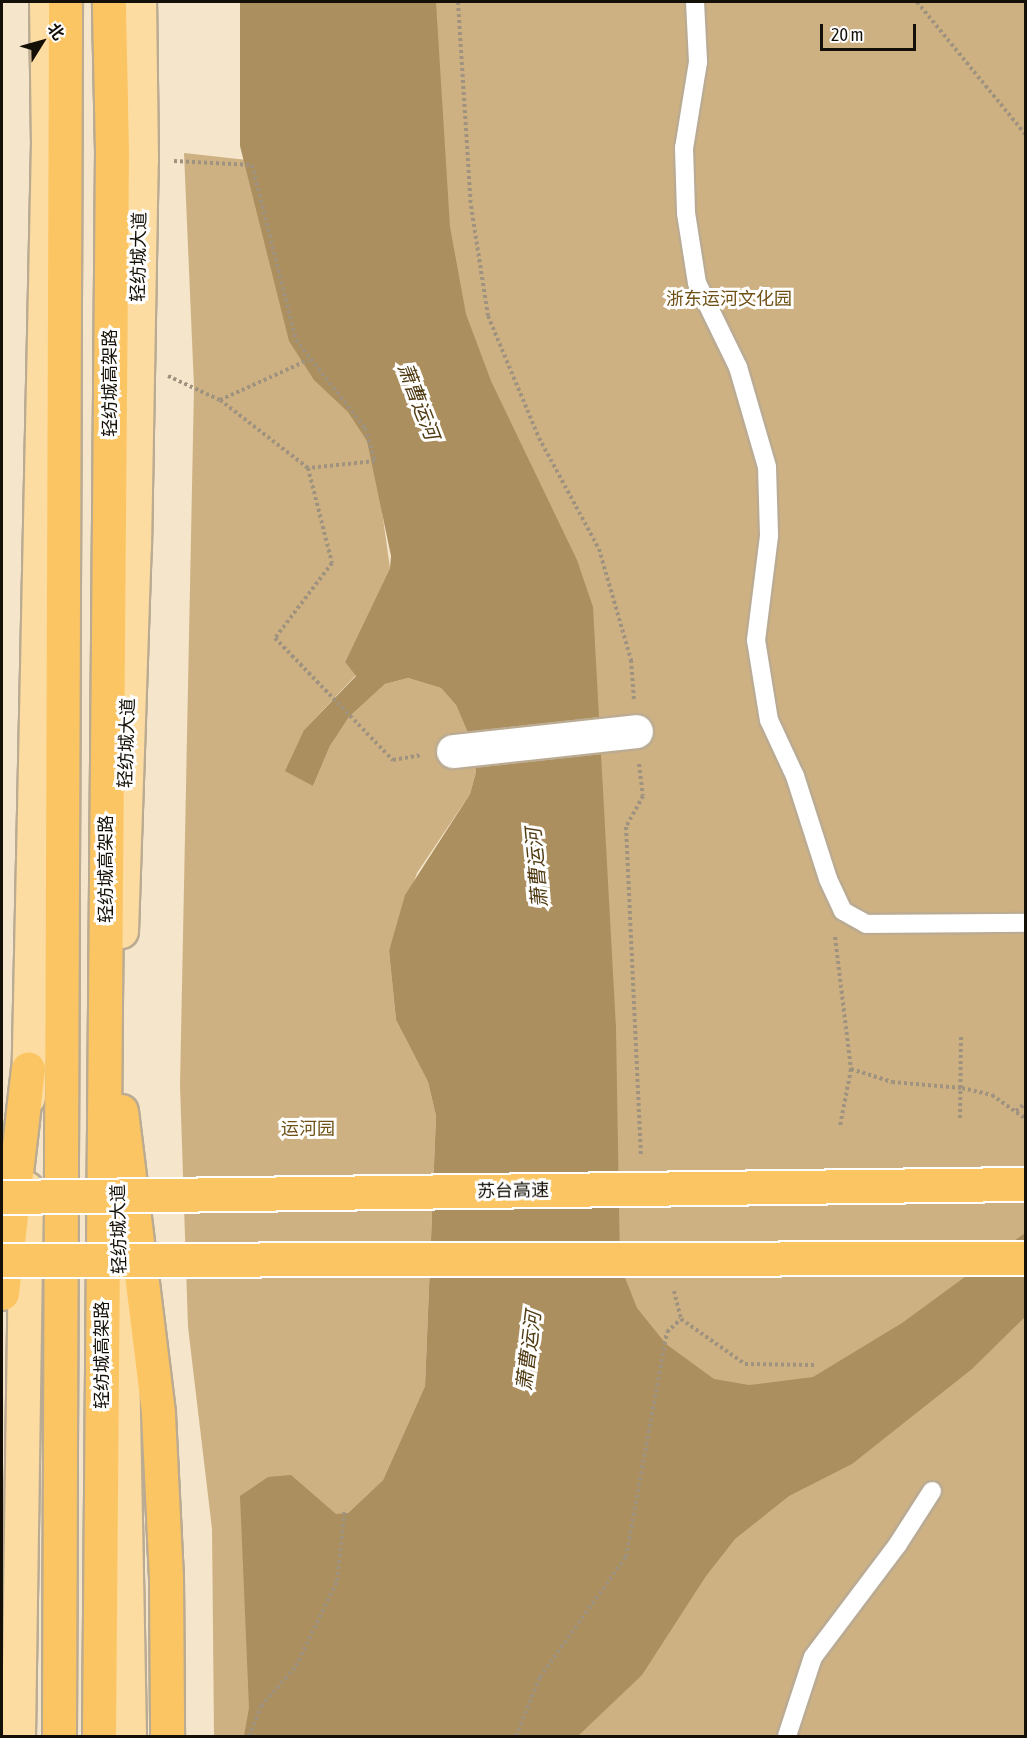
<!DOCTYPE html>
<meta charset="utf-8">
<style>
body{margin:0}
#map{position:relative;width:1027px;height:1738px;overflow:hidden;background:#f5e5cb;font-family:"Asap Condensed","Noto Sans SC",sans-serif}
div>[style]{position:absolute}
.green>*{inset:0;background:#ceb182}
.water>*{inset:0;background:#ac8f5f}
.path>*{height:4px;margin-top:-2px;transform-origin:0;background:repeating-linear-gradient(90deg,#9f9380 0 3px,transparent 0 6px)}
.roads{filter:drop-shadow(2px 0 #baab92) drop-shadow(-2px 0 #baab92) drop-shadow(0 2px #baab92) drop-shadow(0 -2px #baab92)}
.lane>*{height:18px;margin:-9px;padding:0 9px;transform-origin:9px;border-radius:9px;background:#fff}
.street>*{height:33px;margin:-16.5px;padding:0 16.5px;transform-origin:16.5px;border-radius:16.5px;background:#fff}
.primary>*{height:33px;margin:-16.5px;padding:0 16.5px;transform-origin:16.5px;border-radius:16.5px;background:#fddca1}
.highway>*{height:33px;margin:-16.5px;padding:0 16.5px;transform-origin:16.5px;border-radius:16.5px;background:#fcc563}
.bridges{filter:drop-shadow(2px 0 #fff) drop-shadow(-2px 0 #fff) drop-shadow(0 2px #fff) drop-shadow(0 -2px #fff)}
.highway-bridge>*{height:33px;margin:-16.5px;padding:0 16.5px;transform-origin:16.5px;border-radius:16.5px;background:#fcc563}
span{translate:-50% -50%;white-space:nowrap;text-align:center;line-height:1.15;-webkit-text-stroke:6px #fff;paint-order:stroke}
.street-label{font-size:18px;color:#151007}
.park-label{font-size:18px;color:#6f5116}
.water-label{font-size:20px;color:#513c14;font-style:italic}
.frame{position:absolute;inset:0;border:3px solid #151007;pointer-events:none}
.north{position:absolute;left:12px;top:12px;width:60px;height:60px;-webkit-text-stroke:4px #fff;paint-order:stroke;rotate:53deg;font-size:16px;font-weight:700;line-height:24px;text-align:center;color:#151007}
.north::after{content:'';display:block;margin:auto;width:21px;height:27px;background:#151007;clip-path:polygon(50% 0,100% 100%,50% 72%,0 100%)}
.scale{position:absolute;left:820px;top:24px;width:96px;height:27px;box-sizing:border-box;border:3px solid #151007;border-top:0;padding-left:8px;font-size:18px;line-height:21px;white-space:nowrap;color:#151007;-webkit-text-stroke:4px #fff;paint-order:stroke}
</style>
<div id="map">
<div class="green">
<div style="clip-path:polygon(390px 2px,1025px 2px,1025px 1736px,455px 1736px,594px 1348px,415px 323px)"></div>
<div style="clip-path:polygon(184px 153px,256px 161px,370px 425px,390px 568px,345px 662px,356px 675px,304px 730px,313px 786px,330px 746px,349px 717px,385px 684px,408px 678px,441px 688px,456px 705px,470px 738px,476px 772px,470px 794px,417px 873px,389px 951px,396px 1020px,428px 1082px,436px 1116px,425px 1386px,383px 1480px,348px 1513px,257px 1736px,214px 1736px,212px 1529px,188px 1327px,180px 1085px,194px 387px)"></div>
</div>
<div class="water">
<div style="clip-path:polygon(240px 2px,436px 2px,450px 227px,466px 314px,491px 381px,577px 560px,593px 607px,616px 1028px,620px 1265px,637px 1308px,666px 1344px,714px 1379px,749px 1385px,813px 1377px,902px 1323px,1025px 1233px,1025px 1317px,972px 1369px,852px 1464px,789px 1496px,735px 1539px,706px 1576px,642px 1675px,578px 1736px,244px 1736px,249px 1708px,240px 1496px,268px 1477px,291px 1475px,336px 1514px,348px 1513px,383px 1480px,425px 1386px,436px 1116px,428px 1082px,396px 1020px,389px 951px,405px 895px,470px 794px,476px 772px,470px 738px,456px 705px,441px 688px,408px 678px,385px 684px,349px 717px,330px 746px,313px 786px,285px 771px,304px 730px,356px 676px,345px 662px,390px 568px,391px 556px,367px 441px,348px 412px,314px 380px,289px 341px,240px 146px)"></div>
</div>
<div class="path">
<div style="left:458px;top:2px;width:204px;rotate:86.4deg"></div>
<div style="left:471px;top:206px;width:111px;rotate:81.2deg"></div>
<div style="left:488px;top:316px;width:132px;rotate:67.3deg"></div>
<div style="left:539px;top:438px;width:126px;rotate:61.6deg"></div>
<div style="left:599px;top:549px;width:116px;rotate:73.9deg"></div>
<div style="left:631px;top:660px;width:40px;rotate:85.7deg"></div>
<div style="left:917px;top:2px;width:172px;rotate:50.7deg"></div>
<div style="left:174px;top:161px;width:78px;rotate:2.9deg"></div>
<div style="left:252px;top:165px;width:180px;rotate:75.9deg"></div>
<div style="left:296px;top:340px;width:112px;rotate:51.9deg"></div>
<div style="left:365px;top:428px;width:34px;rotate:73deg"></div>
<div style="left:375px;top:461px;width:67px;rotate:174deg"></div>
<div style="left:168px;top:376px;width:57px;rotate:24.8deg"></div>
<div style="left:220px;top:400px;width:111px;rotate:37.7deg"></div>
<div style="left:308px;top:468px;width:98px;rotate:75.8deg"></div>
<div style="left:332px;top:563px;width:94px;rotate:127.2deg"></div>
<div style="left:275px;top:638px;width:170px;rotate:46deg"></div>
<div style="left:393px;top:760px;width:29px;rotate:-10deg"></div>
<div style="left:220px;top:400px;width:97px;rotate:-24.4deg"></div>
<div style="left:639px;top:764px;width:32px;rotate:83deg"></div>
<div style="left:643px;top:796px;width:35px;rotate:119deg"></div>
<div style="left:626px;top:827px;width:329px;rotate:87.4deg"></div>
<div style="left:835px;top:937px;width:133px;rotate:83.1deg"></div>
<div style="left:851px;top:1069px;width:58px;rotate:100.9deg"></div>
<div style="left:851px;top:1069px;width:43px;rotate:17.6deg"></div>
<div style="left:892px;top:1082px;width:70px;rotate:4.9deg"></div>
<div style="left:962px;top:1088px;width:31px;rotate:13deg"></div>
<div style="left:992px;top:1095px;width:42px;rotate:35.2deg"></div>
<div style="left:1016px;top:1111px;width:13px;rotate:-39deg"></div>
<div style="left:960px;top:1118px;width:83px;rotate:-89.3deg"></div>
<div style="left:674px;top:1291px;width:29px;rotate:76deg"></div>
<div style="left:681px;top:1319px;width:78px;rotate:35.1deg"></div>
<div style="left:745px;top:1364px;width:69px;rotate:0.8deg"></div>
<div style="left:249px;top:1736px;width:32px;rotate:-68deg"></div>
<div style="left:261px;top:1706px;width:53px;rotate:-48.8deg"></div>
<div style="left:296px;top:1666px;width:94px;rotate:-64.2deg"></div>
<div style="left:337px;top:1581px;width:72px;rotate:-83.7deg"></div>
<div style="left:516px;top:1736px;width:64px;rotate:-67.9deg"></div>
<div style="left:540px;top:1677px;width:148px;rotate:-54.4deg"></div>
<div style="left:626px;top:1557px;width:229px;rotate:-79.7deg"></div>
<div style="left:667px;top:1332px;width:19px;rotate:-43deg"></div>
</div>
<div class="roads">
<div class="lane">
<div style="left:695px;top:2px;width:60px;rotate:87.1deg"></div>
<div style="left:698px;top:62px;width:87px;rotate:99.2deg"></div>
<div style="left:684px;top:148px;width:65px;rotate:88.2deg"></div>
<div style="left:686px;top:213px;width:71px;rotate:81.1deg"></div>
<div style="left:697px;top:283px;width:93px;rotate:64deg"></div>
<div style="left:738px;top:367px;width:104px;rotate:73.8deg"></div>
<div style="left:767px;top:467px;width:69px;rotate:88.3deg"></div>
<div style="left:769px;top:536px;width:105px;rotate:97.1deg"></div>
<div style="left:756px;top:640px;width:81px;rotate:80.8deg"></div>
<div style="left:769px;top:720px;width:62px;rotate:65.1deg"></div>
<div style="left:795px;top:776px;width:108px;rotate:72.2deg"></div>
<div style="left:828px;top:879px;width:35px;rotate:65deg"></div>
<div style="left:843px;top:911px;width:26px;rotate:29deg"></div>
<div style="left:866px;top:924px;width:160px;rotate:-0.4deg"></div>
<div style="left:787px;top:1736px;width:83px;rotate:-71.8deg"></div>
<div style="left:813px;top:1657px;width:141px;rotate:-53deg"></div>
<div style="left:898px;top:1544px;width:63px;rotate:-57.3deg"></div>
</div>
<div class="street">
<div style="left:453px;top:751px;width:184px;rotate:-6.2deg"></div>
</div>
<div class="primary">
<div style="left:121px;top:931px;width:383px;rotate:-88.1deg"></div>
<div style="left:134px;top:548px;width:388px;rotate:-89deg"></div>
<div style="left:141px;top:160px;width:158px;rotate:-90.7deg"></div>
<div style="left:28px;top:1097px;width:953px;rotate:-88.8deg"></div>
<div style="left:48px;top:144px;width:142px;rotate:-90.8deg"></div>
<div style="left:119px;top:1195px;width:541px;rotate:88.94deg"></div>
<div style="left:18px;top:1736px;width:548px;rotate:-89.16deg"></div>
</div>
<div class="highway">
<div style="left:121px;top:1111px;width:305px;rotate:83deg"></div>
<div style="left:158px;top:1414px;width:163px;rotate:87.2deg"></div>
<div style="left:166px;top:1577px;width:159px;rotate:89.6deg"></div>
<div style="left:2px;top:1293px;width:226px;rotate:-83.4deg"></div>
<div style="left:59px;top:1736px;width:1734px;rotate:-89.8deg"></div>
<div style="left:99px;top:1736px;width:1585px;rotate:-89.53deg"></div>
<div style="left:112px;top:151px;width:149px;rotate:-91.2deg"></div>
</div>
</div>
<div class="bridges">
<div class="highway-bridge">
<div style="left:2px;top:1197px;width:1024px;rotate:-0.73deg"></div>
<div style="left:2px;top:1260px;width:1024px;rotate:-0.11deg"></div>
</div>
</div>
<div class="street-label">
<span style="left:139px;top:257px;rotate:-89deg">轻纺城大道</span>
<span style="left:110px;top:383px;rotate:-90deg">轻纺城高架路</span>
<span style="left:127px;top:743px;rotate:-88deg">轻纺城大道</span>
<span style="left:106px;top:869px;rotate:-90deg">轻纺城高架路</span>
<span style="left:513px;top:1191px;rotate:-1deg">苏台高速</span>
<span style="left:119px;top:1229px;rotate:-91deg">轻纺城大道</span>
<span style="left:102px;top:1355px;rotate:-90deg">轻纺城高架路</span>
</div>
<div class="park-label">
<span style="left:729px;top:299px">浙东运河文化园</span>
<span style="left:308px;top:1129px">运河园</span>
</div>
<div class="water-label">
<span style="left:419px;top:401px;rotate:69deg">萧曹运河</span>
<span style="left:536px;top:868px;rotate:-95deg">萧曹运河</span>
<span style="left:528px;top:1351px;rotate:-83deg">萧曹运河</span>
</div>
<div class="frame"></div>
<div class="north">北</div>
<div class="scale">20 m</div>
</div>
